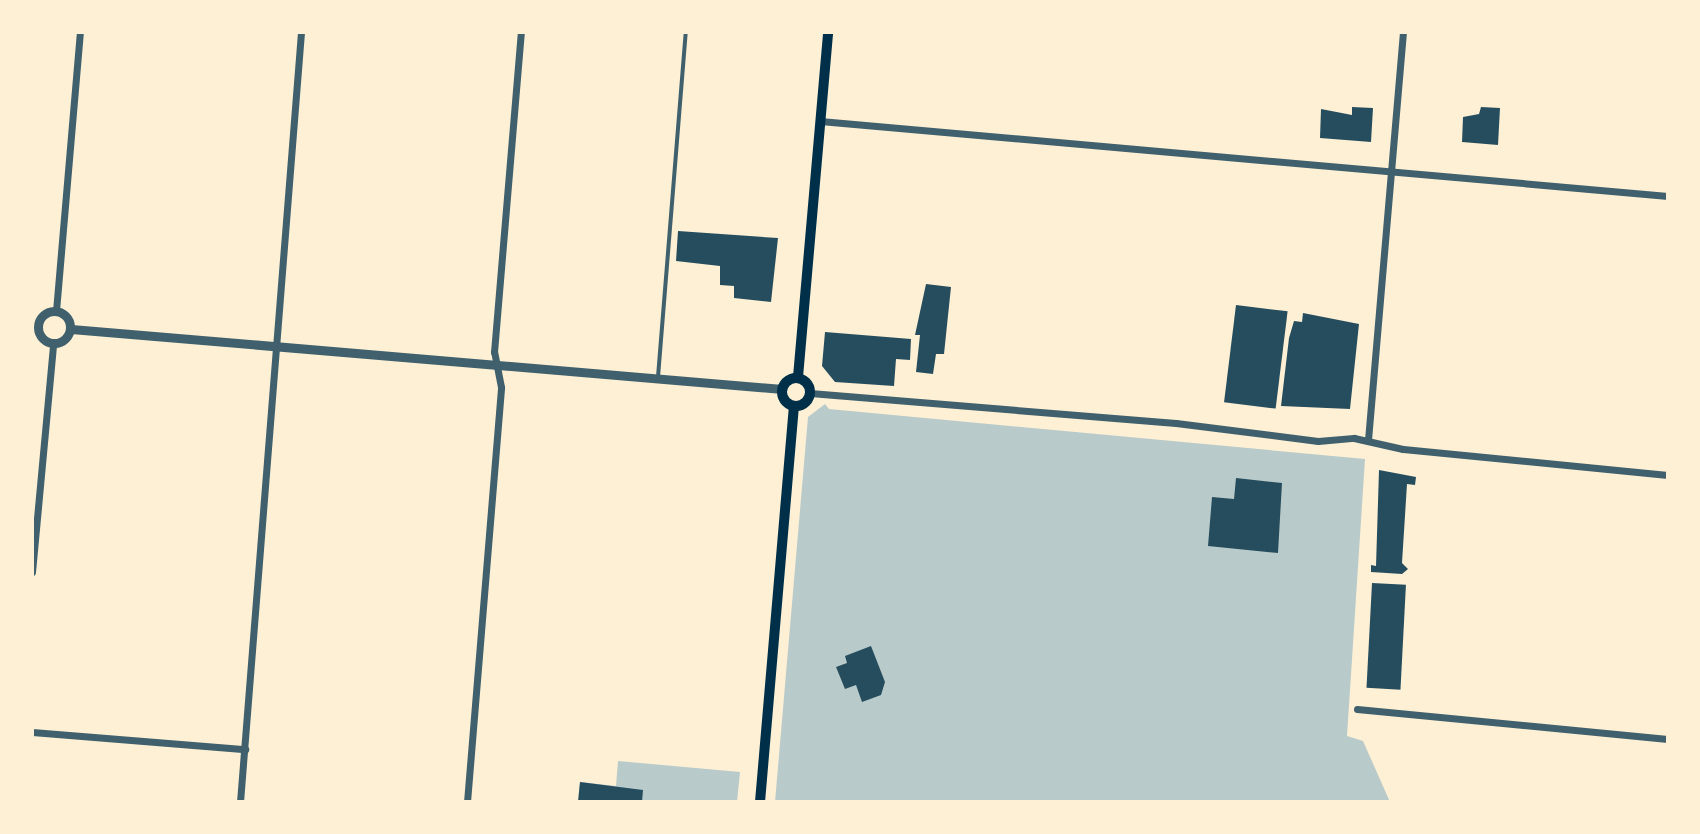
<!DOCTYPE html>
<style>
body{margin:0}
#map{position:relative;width:1700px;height:834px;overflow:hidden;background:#fdf0d5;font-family:Montserrat,sans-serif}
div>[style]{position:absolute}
.green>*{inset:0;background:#b9caca}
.building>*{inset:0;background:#264d5e;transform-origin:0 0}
.service>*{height:4px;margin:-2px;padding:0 2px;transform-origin:2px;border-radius:2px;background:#3f606c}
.minor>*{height:7px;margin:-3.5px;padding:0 3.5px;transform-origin:3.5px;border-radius:3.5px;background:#3f606c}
.tertiary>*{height:9px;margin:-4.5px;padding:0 4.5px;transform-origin:4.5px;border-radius:4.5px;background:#3f606c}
.tertiary>.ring{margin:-4.5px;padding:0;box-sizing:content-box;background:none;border:9px solid #3f606c;border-radius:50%}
.secondary>*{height:10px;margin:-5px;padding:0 5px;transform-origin:5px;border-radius:5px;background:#003049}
.secondary>.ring{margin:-5px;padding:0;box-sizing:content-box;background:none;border:10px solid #003049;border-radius:50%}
span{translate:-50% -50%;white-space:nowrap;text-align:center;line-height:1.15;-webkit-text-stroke:7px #fdf0d5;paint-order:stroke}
.frame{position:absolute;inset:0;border:34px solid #fdf0d5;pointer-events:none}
</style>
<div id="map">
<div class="green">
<div style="clip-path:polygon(825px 404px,829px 409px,1365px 459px,1347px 736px,1363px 741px,1390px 802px,775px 802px,808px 417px)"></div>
<div style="clip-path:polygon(618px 761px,740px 772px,737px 802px,578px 802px,580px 782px,616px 786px)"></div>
</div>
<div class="building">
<div style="clip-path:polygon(1352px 107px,1373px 108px,1371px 142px,1320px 138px,1321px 109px,1352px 115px)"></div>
<div style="clip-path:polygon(1481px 107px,1500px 108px,1498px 145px,1462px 142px,1463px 117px,1479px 114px)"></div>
<div style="clip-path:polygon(678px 231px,778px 238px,771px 302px,734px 298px,734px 286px,720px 285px,720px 266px,676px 261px)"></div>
<div style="clip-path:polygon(926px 284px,951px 287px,944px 354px,936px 354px,933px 374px,916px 372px,920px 335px,915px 335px)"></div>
<div style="left:1236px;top:305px;width:52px;height:98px;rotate:7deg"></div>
<div style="clip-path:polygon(1303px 313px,1359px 324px,1350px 409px,1281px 406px,1289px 338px,1294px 321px,1302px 322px)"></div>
<div style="clip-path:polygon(825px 332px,911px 339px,910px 360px,896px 359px,894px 386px,835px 382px,822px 366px)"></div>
<div style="clip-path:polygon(1379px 470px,1416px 477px,1415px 485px,1407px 484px,1402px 563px,1408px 569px,1402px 574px,1371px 572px,1371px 565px,1376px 566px)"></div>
<div style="clip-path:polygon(1236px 478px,1282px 483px,1278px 553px,1208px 546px,1212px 497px,1234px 499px)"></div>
<div style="left:1372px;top:583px;width:34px;height:105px;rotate:3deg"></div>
<div style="clip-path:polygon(871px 646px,885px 682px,881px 695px,862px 702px,856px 685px,845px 689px,836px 667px,847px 663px,845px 656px)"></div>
<div style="clip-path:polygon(580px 782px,643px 790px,642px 802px,578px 802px)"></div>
</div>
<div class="service">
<div style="left:658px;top:377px;width:346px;rotate:-85.4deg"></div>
</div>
<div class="minor">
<div style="left:820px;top:121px;width:851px;rotate:5.05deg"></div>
<div style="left:56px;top:311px;width:280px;rotate:-85.1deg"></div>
<div style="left:810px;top:393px;width:367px;rotate:4.7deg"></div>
<div style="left:1176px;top:423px;width:143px;rotate:7.2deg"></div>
<div style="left:1318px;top:441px;width:36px;rotate:-5deg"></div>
<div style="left:1354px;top:438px;width:50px;rotate:12.7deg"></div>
<div style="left:1403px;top:449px;width:266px;rotate:5.6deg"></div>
<div style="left:1368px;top:440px;width:409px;rotate:-85.1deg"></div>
<div style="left:32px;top:572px;width:229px;rotate:-84.7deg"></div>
<div style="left:1357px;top:709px;width:312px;rotate:5.5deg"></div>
<div style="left:32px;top:732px;width:214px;rotate:4.6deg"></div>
<div style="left:240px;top:802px;width:772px;rotate:-85.47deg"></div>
<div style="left:467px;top:802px;width:416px;rotate:-85.3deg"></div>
<div style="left:501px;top:387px;width:36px;rotate:-101deg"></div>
<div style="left:494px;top:352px;width:321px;rotate:-85.2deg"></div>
</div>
<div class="tertiary">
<div class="ring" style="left:38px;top:311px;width:23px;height:23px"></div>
<div style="left:71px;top:329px;width:714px;rotate:4.82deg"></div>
</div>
<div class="secondary">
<div style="left:798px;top:377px;width:346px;rotate:-85deg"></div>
<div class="ring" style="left:782px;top:378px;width:18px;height:18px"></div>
<div style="left:760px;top:802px;width:397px;rotate:-85.1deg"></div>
</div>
<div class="frame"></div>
</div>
